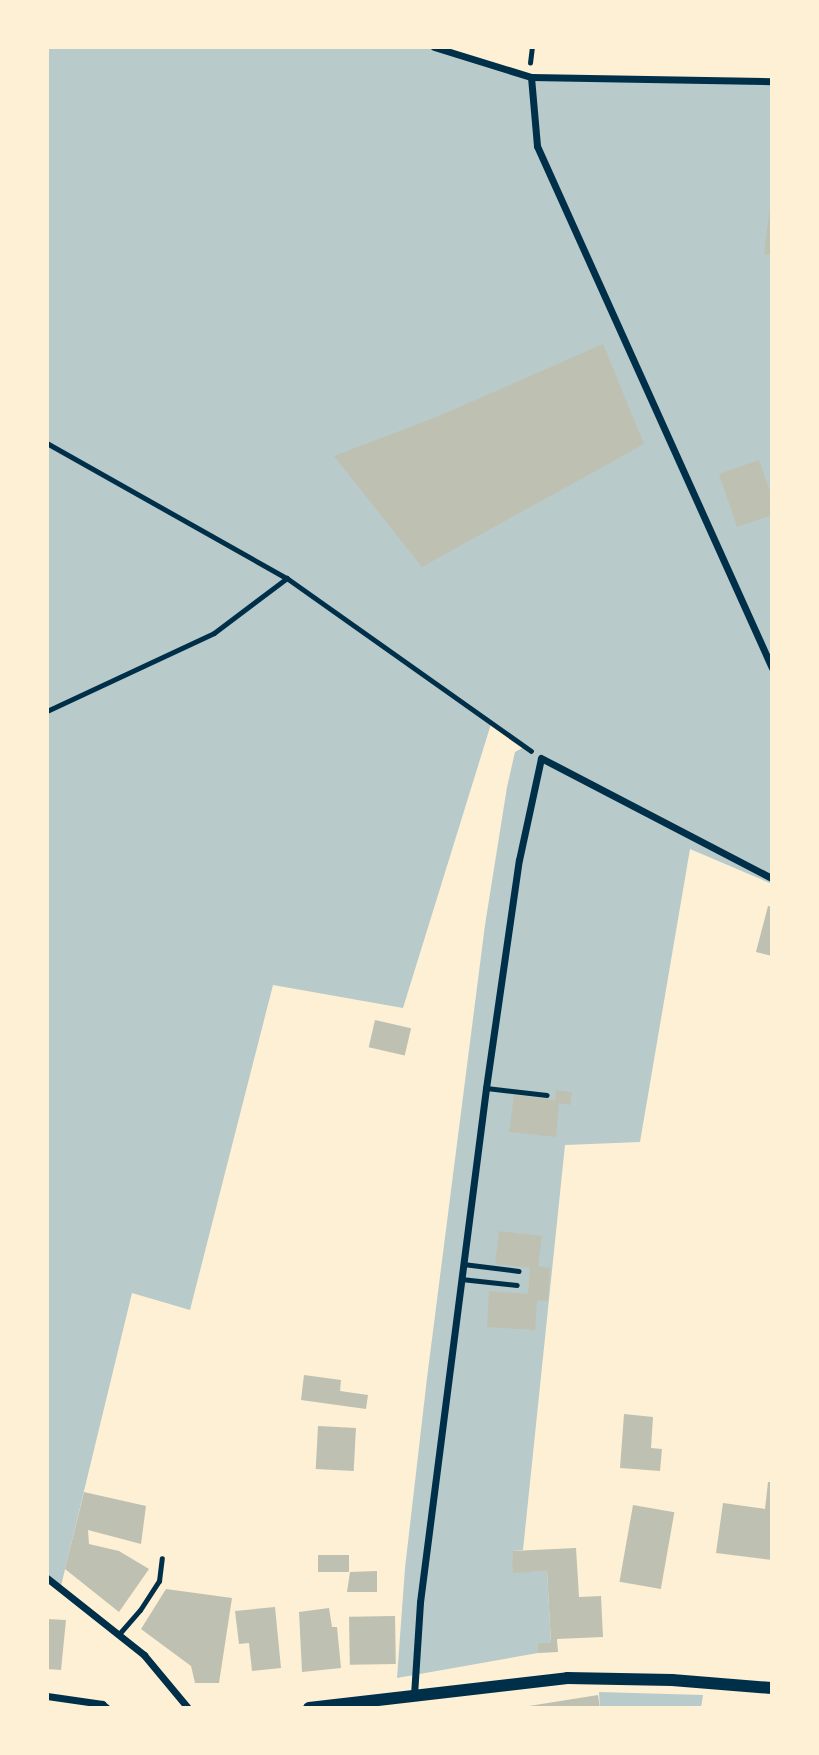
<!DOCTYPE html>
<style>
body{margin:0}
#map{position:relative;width:819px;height:1755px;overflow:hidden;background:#fdf0d5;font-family:Karla,sans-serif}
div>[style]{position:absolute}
.green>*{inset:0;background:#b9caca}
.building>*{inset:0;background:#bec0b2;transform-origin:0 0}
.path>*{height:4.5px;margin:-2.25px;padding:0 2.25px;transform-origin:2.25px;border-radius:2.25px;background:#003049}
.service>*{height:5px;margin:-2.5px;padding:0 2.5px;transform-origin:2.5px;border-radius:2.5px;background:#003049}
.minor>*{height:7px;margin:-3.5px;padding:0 3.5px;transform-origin:3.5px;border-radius:3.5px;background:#003049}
.tertiary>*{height:12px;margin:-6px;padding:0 6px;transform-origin:6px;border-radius:6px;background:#003049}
span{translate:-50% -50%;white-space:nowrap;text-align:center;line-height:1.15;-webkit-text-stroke:6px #fdf0d5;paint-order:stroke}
.frame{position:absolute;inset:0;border:49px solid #fdf0d5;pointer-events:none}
</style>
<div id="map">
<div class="green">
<div style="clip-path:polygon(47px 47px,434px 47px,531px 77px,772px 81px,772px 884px,690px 849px,640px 1142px,565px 1145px,523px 1550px,512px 1551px,514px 1572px,547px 1571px,551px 1643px,538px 1644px,538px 1653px,397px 1678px,405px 1568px,427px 1378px,485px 925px,507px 787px,515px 752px,524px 747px,491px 724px,403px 1008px,273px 985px,190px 1310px,132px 1293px,60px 1590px,47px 1578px)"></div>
<div style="clip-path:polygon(599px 1692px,703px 1695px,701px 1708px,600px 1708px)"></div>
</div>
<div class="building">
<div style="clip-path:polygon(770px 208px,772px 208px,772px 255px,764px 254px)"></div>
<div style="clip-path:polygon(603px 344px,644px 444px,422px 567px,334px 456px,439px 416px)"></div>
<div style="clip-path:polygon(759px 460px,772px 497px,772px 515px,737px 527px,719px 474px)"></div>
<div style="clip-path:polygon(768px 906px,772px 907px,772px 956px,756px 952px)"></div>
<div style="left:375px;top:1020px;width:37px;height:28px;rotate:13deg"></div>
<div style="clip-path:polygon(556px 1090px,572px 1092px,570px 1105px,559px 1103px,556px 1137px,509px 1132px,514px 1095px,555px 1100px)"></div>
<div style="clip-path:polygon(499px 1231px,542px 1236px,538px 1266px,550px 1268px,548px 1301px,537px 1300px,535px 1330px,487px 1327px,489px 1291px,528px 1294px,530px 1268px,495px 1264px)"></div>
<div style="clip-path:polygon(304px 1375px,341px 1380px,340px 1391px,368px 1395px,366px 1409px,301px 1400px)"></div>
<div style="clip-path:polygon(624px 1414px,653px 1417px,651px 1448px,662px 1449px,660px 1471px,620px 1468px)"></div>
<div style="left:318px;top:1426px;width:38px;height:43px;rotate:3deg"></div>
<div style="clip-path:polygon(768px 1482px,772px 1482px,772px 1560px,716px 1553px,723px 1503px,765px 1509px)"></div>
<div style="clip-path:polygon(84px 1492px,146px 1506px,141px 1544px,88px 1530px,89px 1544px,119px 1551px,149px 1569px,119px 1612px,65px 1569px)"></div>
<div style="left:633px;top:1505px;width:42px;height:78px;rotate:10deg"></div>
<div style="clip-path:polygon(576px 1548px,579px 1597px,601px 1596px,603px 1637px,557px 1639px,558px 1652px,538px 1653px,538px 1643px,551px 1643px,547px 1571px,513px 1573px,512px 1551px)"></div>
<div style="left:318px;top:1555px;width:31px;height:17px"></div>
<div style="clip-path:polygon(377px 1571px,377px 1592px,347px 1592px,350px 1572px)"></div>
<div style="clip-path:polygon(166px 1589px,232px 1598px,219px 1683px,195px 1683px,191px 1666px,141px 1629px)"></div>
<div style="clip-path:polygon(275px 1607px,281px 1668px,252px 1671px,249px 1643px,239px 1644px,235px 1611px)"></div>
<div style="clip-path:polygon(329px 1608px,332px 1627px,337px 1627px,341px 1668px,302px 1672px,299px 1612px)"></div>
<div style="left:395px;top:1616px;width:48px;height:46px;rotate:89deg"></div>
<div style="clip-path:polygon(47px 1619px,66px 1620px,61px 1670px,47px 1669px)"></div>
<div style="clip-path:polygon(598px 1695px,600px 1708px,529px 1708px,529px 1706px)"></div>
</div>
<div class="path">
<div style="left:530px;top:63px;width:16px;rotate:-83deg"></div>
<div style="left:47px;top:443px;width:275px;rotate:29.4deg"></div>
<div style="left:287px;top:578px;width:299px;rotate:35.3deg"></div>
<div style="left:47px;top:711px;width:184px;rotate:-25deg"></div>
<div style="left:214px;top:633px;width:91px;rotate:-37deg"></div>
</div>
<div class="service">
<div style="left:486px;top:1088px;width:61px;rotate:6.5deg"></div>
<div style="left:463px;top:1264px;width:56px;rotate:7.1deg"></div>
<div style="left:461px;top:1279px;width:56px;rotate:6.1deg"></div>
<div style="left:119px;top:1634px;width:32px;rotate:-49deg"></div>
<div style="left:140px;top:1610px;width:35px;rotate:-57deg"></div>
<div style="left:159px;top:1581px;width:23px;rotate:-83deg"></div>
</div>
<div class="minor">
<div style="left:434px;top:47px;width:102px;rotate:17.2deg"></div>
<div style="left:531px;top:77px;width:241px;rotate:1deg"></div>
<div style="left:531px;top:77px;width:69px;rotate:85deg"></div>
<div style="left:537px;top:146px;width:572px;rotate:65.76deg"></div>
<div style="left:47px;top:1578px;width:124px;rotate:38.4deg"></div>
<div style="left:144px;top:1655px;width:69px;rotate:50.3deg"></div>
<div style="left:414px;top:1695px;width:93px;rotate:-86.3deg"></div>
<div style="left:420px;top:1602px;width:518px;rotate:-82.68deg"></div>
<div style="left:486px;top:1088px;width:230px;rotate:-81.8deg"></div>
<div style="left:519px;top:860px;width:104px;rotate:-77.8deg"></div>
<div style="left:541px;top:758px;width:260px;rotate:27.5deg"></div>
<div style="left:47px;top:1696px;width:56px;rotate:8.3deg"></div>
<div style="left:102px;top:1704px;width:6px;rotate:39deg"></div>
</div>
<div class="tertiary">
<div style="left:309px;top:1708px;width:260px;rotate:-6.6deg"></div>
<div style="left:567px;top:1678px;width:105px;rotate:1.1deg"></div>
<div style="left:672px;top:1680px;width:100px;rotate:4.6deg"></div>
</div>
<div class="frame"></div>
</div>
